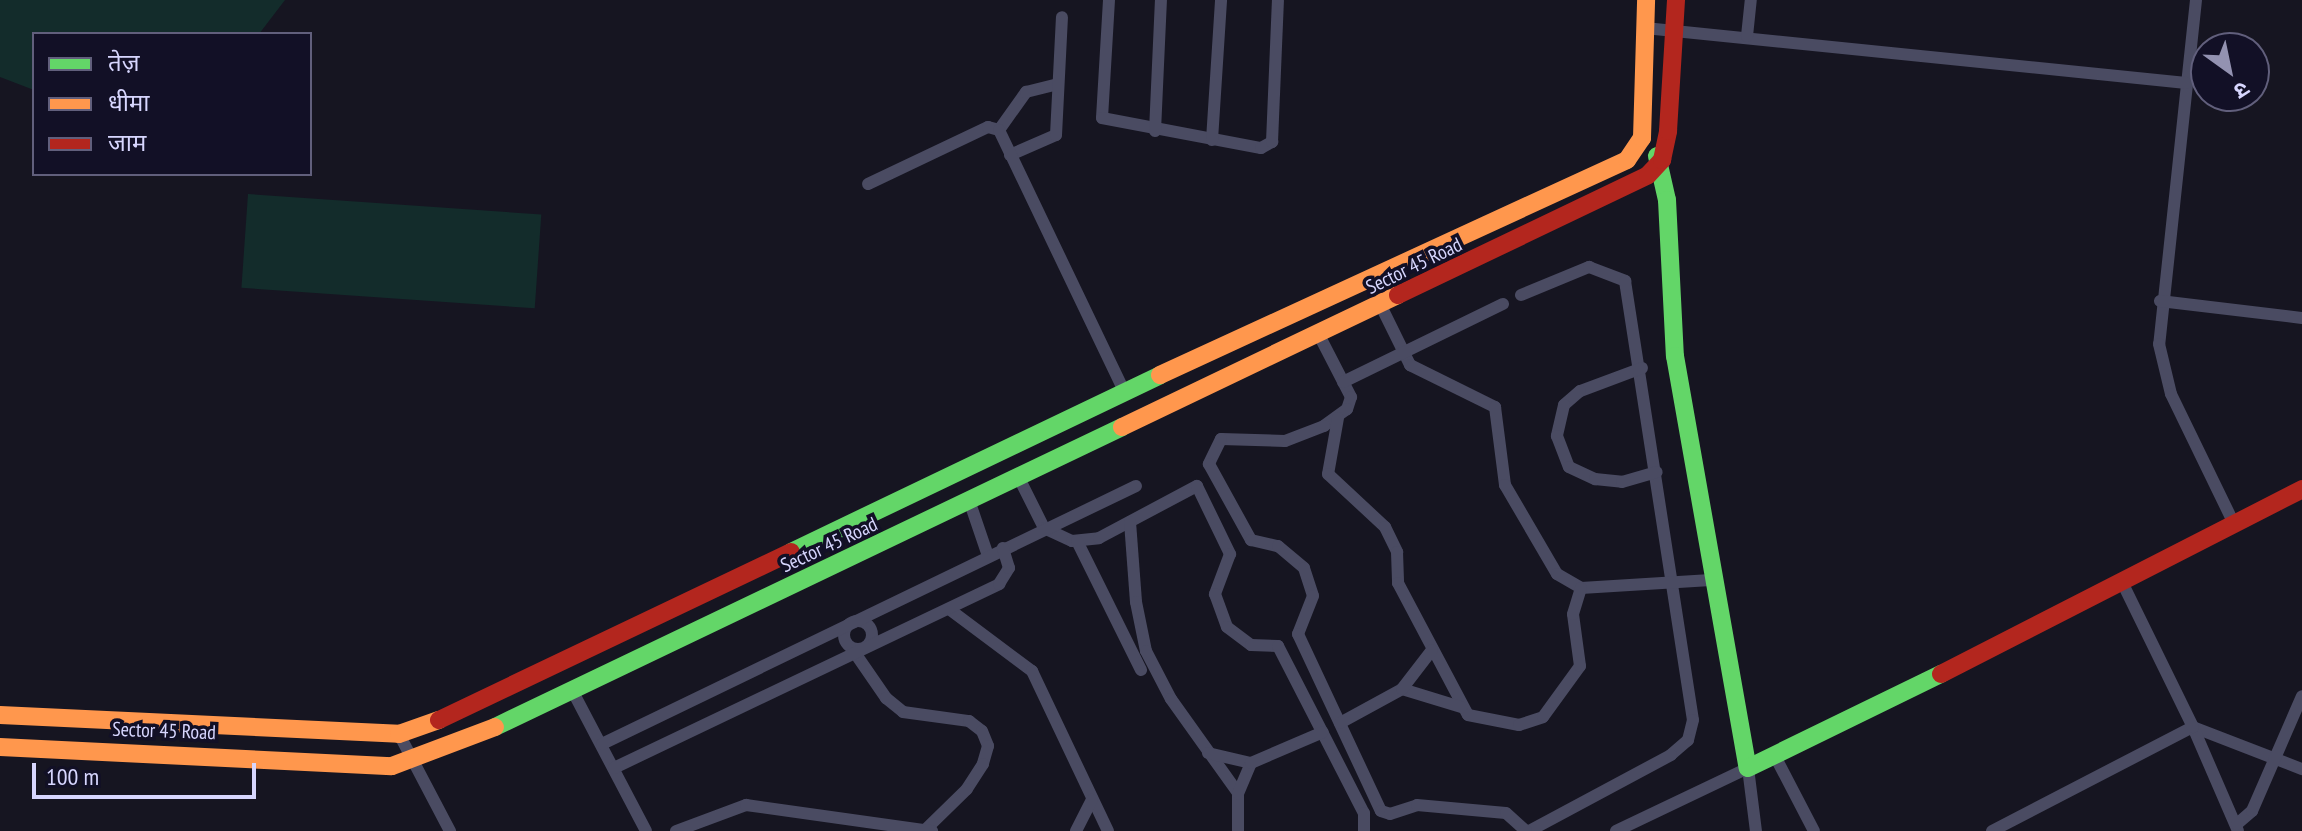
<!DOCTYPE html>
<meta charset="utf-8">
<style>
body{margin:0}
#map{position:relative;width:2302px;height:831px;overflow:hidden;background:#161521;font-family:"PT Sans Narrow","Noto Sans Devanagari",sans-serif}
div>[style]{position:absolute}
.green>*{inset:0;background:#132c2b;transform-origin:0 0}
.street>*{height:12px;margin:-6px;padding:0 6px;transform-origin:6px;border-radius:6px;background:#4a4b62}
.street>.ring{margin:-6px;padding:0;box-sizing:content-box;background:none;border:12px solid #4a4b62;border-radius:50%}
.fast>*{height:18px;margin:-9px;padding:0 9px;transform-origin:9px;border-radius:9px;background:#63d668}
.slow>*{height:18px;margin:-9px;padding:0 9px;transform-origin:9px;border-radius:9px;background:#ff974d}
.jam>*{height:18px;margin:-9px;padding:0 9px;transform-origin:9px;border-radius:9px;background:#b3261e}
span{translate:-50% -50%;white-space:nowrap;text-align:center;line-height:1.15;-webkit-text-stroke:7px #121026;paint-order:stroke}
.street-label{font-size:20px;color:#d7d6fe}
.legend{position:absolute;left:32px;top:32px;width:280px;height:144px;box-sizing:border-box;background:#121026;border:2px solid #615f7c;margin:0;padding:10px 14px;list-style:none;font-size:24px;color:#d7d6fe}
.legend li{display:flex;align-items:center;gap:16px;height:40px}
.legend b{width:40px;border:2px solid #615f7c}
.north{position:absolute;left:2190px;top:32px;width:80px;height:80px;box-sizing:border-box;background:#121026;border:2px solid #615f7c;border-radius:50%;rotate:147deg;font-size:22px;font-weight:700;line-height:32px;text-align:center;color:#d7d6fe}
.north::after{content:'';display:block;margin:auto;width:28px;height:36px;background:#9392b1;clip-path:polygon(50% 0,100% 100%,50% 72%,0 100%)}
.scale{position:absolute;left:32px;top:763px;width:224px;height:36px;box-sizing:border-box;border:4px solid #d7d6fe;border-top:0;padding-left:10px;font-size:24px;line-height:28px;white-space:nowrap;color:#d7d6fe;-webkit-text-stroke:6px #121026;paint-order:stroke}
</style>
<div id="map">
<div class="green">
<div style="clip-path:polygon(0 0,285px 0,259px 34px,34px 34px,34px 90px,0 77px)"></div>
<div style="left:248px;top:194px;width:294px;height:94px;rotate:4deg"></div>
</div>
<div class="street">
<div style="left:1109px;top:0;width:118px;rotate:93.4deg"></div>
<div style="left:1102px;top:118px;width:162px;rotate:10.7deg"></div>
<div style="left:1261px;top:148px;width:13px;rotate:-29deg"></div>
<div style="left:1272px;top:142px;width:142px;rotate:-87.6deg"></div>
<div style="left:2196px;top:0;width:346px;rotate:96.1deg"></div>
<div style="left:2159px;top:344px;width:51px;rotate:76.5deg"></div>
<div style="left:2171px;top:394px;width:144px;rotate:64.1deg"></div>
<div style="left:1645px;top:28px;width:544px;rotate:5.8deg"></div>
<div style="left:1747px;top:36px;width:36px;rotate:-84deg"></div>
<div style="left:999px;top:130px;width:47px;rotate:-54.6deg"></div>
<div style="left:1026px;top:92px;width:30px;rotate:-14deg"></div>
<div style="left:1155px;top:131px;width:131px;rotate:-87.4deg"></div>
<div style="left:1212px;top:140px;width:140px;rotate:-86.3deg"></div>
<div style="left:1010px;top:155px;width:50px;rotate:-23.5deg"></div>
<div style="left:1056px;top:135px;width:118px;rotate:-87.1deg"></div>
<div style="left:868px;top:184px;width:133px;rotate:-25.4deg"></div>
<div style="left:988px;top:127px;width:11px;rotate:15deg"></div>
<div style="left:999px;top:130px;width:289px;rotate:64.4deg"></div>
<div style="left:1521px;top:295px;width:74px;rotate:-22.4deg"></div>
<div style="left:1589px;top:267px;width:39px;rotate:21deg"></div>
<div style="left:1625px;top:281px;width:444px;rotate:81.2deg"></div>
<div style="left:1693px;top:720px;width:21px;rotate:104deg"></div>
<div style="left:1688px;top:740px;width:23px;rotate:139deg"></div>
<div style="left:1671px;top:755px;width:161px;rotate:151.8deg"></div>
<div style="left:2160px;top:301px;width:143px;rotate:6.8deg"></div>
<div style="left:1381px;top:306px;width:66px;rotate:63.8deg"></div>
<div style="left:1410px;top:365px;width:95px;rotate:26.3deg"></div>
<div style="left:1495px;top:407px;width:79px;rotate:82.7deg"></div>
<div style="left:1505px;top:485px;width:103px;rotate:59.7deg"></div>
<div style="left:1557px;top:574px;width:28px;rotate:30deg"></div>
<div style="left:1581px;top:588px;width:130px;rotate:-3.5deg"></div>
<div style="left:1319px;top:335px;width:70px;rotate:62.7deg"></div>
<div style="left:1351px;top:397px;width:13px;rotate:108deg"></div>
<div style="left:1347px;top:409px;width:29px;rotate:144deg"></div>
<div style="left:1324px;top:426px;width:42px;rotate:159deg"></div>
<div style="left:1285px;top:441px;width:64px;rotate:-178.2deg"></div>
<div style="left:1221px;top:439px;width:28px;rotate:116deg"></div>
<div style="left:1209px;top:464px;width:87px;rotate:61.1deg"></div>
<div style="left:1251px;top:540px;width:28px;rotate:13deg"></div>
<div style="left:1278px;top:546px;width:34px;rotate:40deg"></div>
<div style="left:1304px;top:568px;width:29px;rotate:72deg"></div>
<div style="left:1313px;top:596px;width:41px;rotate:111.5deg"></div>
<div style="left:1298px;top:634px;width:195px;rotate:64.9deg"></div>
<div style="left:1381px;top:811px;width:9px;rotate:18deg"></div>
<div style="left:1390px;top:814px;width:28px;rotate:-18deg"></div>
<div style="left:1417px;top:805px;width:89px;rotate:5.1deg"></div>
<div style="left:1506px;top:813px;width:27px;rotate:42deg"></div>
<div style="left:1642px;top:368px;width:66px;rotate:159.6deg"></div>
<div style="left:1580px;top:391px;width:21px;rotate:139deg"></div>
<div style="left:1564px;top:405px;width:32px;rotate:103deg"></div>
<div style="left:1557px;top:436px;width:33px;rotate:69deg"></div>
<div style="left:1569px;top:467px;width:29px;rotate:25deg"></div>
<div style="left:1595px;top:479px;width:27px;rotate:6deg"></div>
<div style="left:1622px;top:482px;width:36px;rotate:-16deg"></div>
<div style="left:1343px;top:382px;width:178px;rotate:-26deg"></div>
<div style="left:1338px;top:418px;width:57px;rotate:100.1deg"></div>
<div style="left:1328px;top:474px;width:78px;rotate:42.9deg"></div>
<div style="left:1385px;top:527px;width:28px;rotate:64deg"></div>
<div style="left:1397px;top:552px;width:31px;rotate:88deg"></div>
<div style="left:1398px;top:583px;width:149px;rotate:62.1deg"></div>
<div style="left:1468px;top:715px;width:52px;rotate:11.1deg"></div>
<div style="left:1519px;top:725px;width:25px;rotate:-18deg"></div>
<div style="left:1543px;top:717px;width:63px;rotate:-54deg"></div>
<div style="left:1580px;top:666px;width:52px;rotate:-97.7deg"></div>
<div style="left:1573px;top:614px;width:27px;rotate:-73deg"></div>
<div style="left:1019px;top:478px;width:56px;rotate:63.4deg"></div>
<div style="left:1044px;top:528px;width:31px;rotate:25deg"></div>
<div style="left:1072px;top:541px;width:27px;rotate:-6deg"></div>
<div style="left:1099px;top:538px;width:111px;rotate:-28deg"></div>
<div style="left:1197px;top:486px;width:76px;rotate:64.1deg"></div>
<div style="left:1230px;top:554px;width:43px;rotate:110.6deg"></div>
<div style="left:1215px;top:594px;width:35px;rotate:70deg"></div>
<div style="left:1227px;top:627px;width:30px;rotate:37deg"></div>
<div style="left:1251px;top:645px;width:27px;rotate:2deg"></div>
<div style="left:1278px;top:646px;width:188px;rotate:62.8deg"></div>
<div style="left:1364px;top:813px;width:18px;rotate:90deg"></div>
<div style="left:970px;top:503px;width:56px;rotate:71.2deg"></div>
<div style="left:1130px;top:522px;width:80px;rotate:85.7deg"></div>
<div style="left:1136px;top:602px;width:50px;rotate:78.5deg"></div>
<div style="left:1146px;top:651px;width:54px;rotate:62.5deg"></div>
<div style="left:1171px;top:699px;width:115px;rotate:54.5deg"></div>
<div style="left:1238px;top:793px;width:38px;rotate:90deg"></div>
<div style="left:1077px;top:541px;width:144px;rotate:63.6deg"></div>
<div style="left:949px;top:609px;width:104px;rotate:36.8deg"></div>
<div style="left:1032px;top:671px;width:177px;rotate:64.6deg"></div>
<div class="ring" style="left:844px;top:621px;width:16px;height:16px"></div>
<div style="left:855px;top:653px;width:55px;rotate:55.4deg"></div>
<div style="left:886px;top:698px;width:22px;rotate:39deg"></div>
<div style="left:903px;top:712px;width:67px;rotate:7.8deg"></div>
<div style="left:969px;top:721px;width:16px;rotate:38deg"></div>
<div style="left:982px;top:731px;width:16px;rotate:68deg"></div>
<div style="left:988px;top:746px;width:19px;rotate:106deg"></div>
<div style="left:983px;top:764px;width:30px;rotate:123deg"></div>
<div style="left:967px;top:789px;width:59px;rotate:135.7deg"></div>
<div style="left:1402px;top:689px;width:62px;rotate:17deg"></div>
<div style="left:572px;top:690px;width:159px;rotate:62.3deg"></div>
<div style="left:1340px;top:723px;width:71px;rotate:-28.7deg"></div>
<div style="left:1402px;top:689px;width:49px;rotate:-52.4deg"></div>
<div style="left:2193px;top:727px;width:117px;rotate:21.1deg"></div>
<div style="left:2193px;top:727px;width:113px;rotate:66.6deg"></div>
<div style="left:399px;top:734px;width:110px;rotate:62.3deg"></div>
<div style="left:602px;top:744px;width:593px;rotate:-25.79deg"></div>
<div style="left:1208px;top:753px;width:44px;rotate:13.1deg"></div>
<div style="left:1251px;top:763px;width:33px;rotate:113deg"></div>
<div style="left:1776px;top:758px;width:82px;rotate:62.5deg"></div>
<div style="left:1251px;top:763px;width:78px;rotate:-23.3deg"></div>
<div style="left:614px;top:768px;width:427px;rotate:-25.5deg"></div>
<div style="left:999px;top:584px;width:19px;rotate:-58deg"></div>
<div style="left:1009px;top:568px;width:21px;rotate:-107deg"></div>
<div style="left:2237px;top:824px;width:20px;rotate:-41deg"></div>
<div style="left:2252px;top:811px;width:125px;rotate:-66.5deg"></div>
<div style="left:676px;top:831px;width:75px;rotate:-20.4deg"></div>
<div style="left:746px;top:805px;width:188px;rotate:8deg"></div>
<div style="left:1076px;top:831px;width:35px;rotate:-63deg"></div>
<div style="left:1616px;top:831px;width:146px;rotate:-25.5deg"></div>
<div style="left:1748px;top:768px;width:64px;rotate:82.8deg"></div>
<div style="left:1992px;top:831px;width:226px;rotate:-27.4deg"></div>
<div style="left:2193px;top:727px;width:161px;rotate:-116.1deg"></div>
</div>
<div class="fast">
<div style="left:1657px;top:156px;width:45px;rotate:77.2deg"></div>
<div style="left:1667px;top:200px;width:156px;rotate:87.1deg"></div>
<div style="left:1675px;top:356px;width:418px;rotate:80deg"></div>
<div style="left:1748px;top:768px;width:215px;rotate:-26deg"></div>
<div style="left:791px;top:552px;width:409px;rotate:-25.6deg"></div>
<div style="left:495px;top:727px;width:695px;rotate:-25.57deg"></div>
</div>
<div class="slow">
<div style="left:1160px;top:375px;width:514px;rotate:-24.72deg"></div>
<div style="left:1627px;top:160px;width:27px;rotate:-56deg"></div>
<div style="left:1642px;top:138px;width:138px;rotate:-88.3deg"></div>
<div style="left:1122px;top:427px;width:306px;rotate:-25.6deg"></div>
<div style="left:0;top:715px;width:399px;rotate:2.7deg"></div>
<div style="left:399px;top:734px;width:42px;rotate:-19.3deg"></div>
<div style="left:0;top:747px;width:392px;rotate:2.8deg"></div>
<div style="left:392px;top:766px;width:110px;rotate:-20.7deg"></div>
</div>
<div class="jam">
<div style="left:1398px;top:295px;width:277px;rotate:-25.6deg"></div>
<div style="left:1648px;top:175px;width:21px;rotate:-47deg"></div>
<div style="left:1662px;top:160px;width:30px;rotate:-78deg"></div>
<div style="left:1668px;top:131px;width:131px;rotate:-86.5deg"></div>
<div style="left:1941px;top:674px;width:406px;rotate:-27.1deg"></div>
<div style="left:439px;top:720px;width:390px;rotate:-25.5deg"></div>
</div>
<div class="street-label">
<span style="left:1414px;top:266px;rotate:-26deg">Sector 45 Road</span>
<span style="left:829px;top:545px;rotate:-25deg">Sector 45 Road</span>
<span style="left:164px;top:731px;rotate:2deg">Sector 45 Road</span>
</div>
<ul class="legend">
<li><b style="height:10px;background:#63d668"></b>तेज़</li>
<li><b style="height:10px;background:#ff974d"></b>धीमा</li>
<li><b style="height:10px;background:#b3261e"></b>जाम</li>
</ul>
<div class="north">उ</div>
<div class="scale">100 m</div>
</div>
